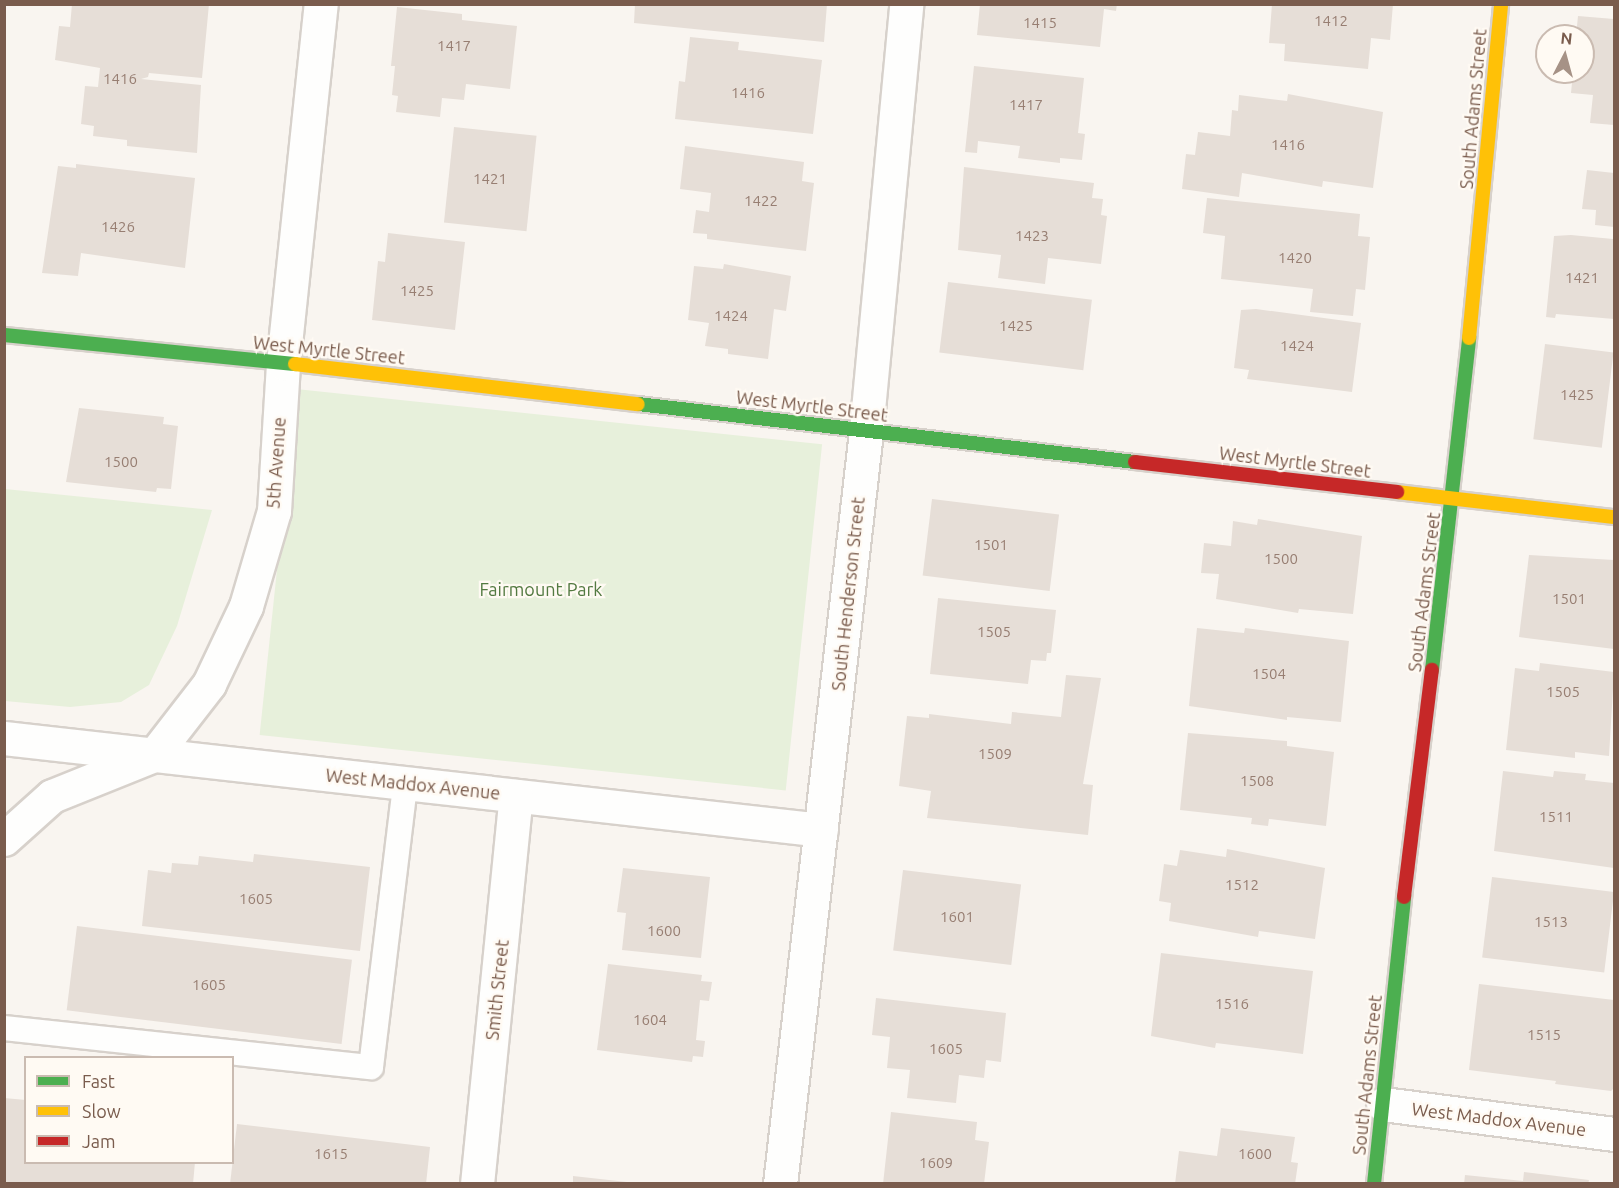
<!DOCTYPE html>
<style>
body{margin:0}
#map{position:relative;width:1619px;height:1188px;overflow:hidden;background:#f9f5f0;font-family:Ubuntu,sans-serif}
div>[style]{position:absolute}
.green>*{inset:0;background:#e7f0db;transform-origin:0 0}
.building>*{inset:0;background:#e6ded7;transform-origin:0 0}
.roads{filter:drop-shadow(2px 0 #d7d1cb) drop-shadow(-2px 0 #d7d1cb) drop-shadow(0 2px #d7d1cb) drop-shadow(0 -2px #d7d1cb)}
.lane>*{height:24px;margin:-12px;padding:0 12px;transform-origin:12px;border-radius:12px;background:#fefefd}
.street>*{height:33px;margin:-16.5px;padding:0 16.5px;transform-origin:16.5px;border-radius:16.5px;background:#fefefd}
.fast>*{height:14px;margin:-7px;padding:0 7px;transform-origin:7px;border-radius:7px;background:#4caf50}
.slow>*{height:14px;margin:-7px;padding:0 7px;transform-origin:7px;border-radius:7px;background:#ffc107}
.jam>*{height:14px;margin:-7px;padding:0 7px;transform-origin:7px;border-radius:7px;background:#c62828}
span{translate:-50% -50%;white-space:nowrap;text-align:center;line-height:1.15;-webkit-text-stroke:4.5px #fffaf3;paint-order:stroke}
.number-label{font-size:15px;color:#977e72}
.number-label span{-webkit-text-stroke-width:0}
.street-label{font-size:18px;color:#7a5c4d}
.park-label{font-size:18px;color:#537a41}
.frame{position:absolute;inset:0;border:6px solid #7a5c4d;pointer-events:none}
.legend{position:absolute;left:24px;top:1056px;width:210px;height:108px;box-sizing:border-box;background:#fffaf3;border:2px solid #cabbb1;margin:0;padding:8px 10px;list-style:none;font-size:18px;color:#7a5c4d}
.legend li{display:flex;align-items:center;gap:12px;height:30px}
.legend b{width:30px;border:2px solid #cabbb1}
.north{position:absolute;left:1535px;top:24px;width:60px;height:60px;box-sizing:border-box;background:#fffaf3;border:2px solid #cabbb1;border-radius:50%;rotate:6deg;font-size:16px;font-weight:700;line-height:24px;text-align:center;color:#7a5c4d}
.north::after{content:'';display:block;margin:auto;width:21px;height:27px;background:#a69286;clip-path:polygon(50% 0,100% 100%,50% 72%,0 100%)}
</style>
<div id="map">
<div class="green">
<div style="left:296px;top:389px;width:529px;height:348px;rotate:6deg"></div>
<div style="clip-path:polygon(5px 489px,212px 510px,177px 626px,149px 685px,121px 702px,70px 707px,5px 701px)"></div>
</div>
<div class="building">
<div style="clip-path:polygon(72px 4px,209px 4px,202px 78px,149px 73px,148px 77px,141px 79px,201px 85px,197px 153px,127px 146px,127px 140px,93px 136px,94px 126px,81px 124px,85px 86px,98px 87px,100px 68px,55px 60px,59px 26px,70px 27px)"></div>
<div style="clip-path:polygon(635px 4px,827px 4px,824px 42px,634px 23px)"></div>
<div style="clip-path:polygon(980px 4px,1117px 4px,1116px 11px,1104px 9px,1100px 47px,977px 35px)"></div>
<div style="clip-path:polygon(1272px 4px,1393px 4px,1390px 40px,1371px 38px,1368px 69px,1284px 61px,1285px 44px,1269px 43px)"></div>
<div style="clip-path:polygon(397px 7px,462px 14px,462px 20px,517px 26px,510px 89px,466px 84px,464px 100px,442px 98px,440px 117px,396px 112px,398px 96px,392px 95px,395px 66px,391px 66px)"></div>
<div style="clip-path:polygon(1578px 16px,1614px 19px,1614px 125px,1590px 123px,1593px 95px,1571px 93px,1573px 72px,1583px 72px,1583px 36px,1576px 36px)"></div>
<div style="clip-path:polygon(690px 37px,739px 42px,738px 50px,822px 60px,813px 134px,675px 119px,679px 81px,685px 82px)"></div>
<div style="clip-path:polygon(974px 66px,1084px 78px,1078px 133px,1085px 134px,1082px 160px,1060px 158px,1060px 163px,1018px 158px,1020px 146px,978px 141px,977px 153px,965px 152px)"></div>
<div style="clip-path:polygon(1288px 94px,1383px 112px,1373px 188px,1323px 181px,1322px 187px,1242px 173px,1239px 197px,1182px 189px,1186px 154px,1195px 155px,1198px 132px,1230px 136px,1232px 110px,1238px 111px,1239px 95px,1287px 101px)"></div>
<div style="left:454px;top:127px;width:83px;height:96px;rotate:6deg"></div>
<div style="clip-path:polygon(685px 146px,804px 162px,802px 181px,814px 183px,806px 251px,707px 239px,707px 234px,693px 233px,696px 210px,709px 212px,711px 193px,680px 189px)"></div>
<div style="clip-path:polygon(76px 164px,195px 178px,185px 268px,81px 253px,78px 276px,42px 273px,58px 166px,76px 168px)"></div>
<div style="clip-path:polygon(964px 167px,1094px 183px,1092px 198px,1103px 199px,1101px 215px,1107px 216px,1101px 264px,1048px 258px,1045px 284px,998px 278px,1001px 255px,958px 250px)"></div>
<div style="clip-path:polygon(1587px 170px,1614px 173px,1614px 227px,1595px 225px,1596px 210px,1582px 209px)"></div>
<div style="clip-path:polygon(1207px 198px,1360px 214px,1358px 236px,1370px 237px,1365px 290px,1356px 289px,1353px 316px,1310px 312px,1313px 289px,1221px 279px,1225px 236px,1203px 233px)"></div>
<div style="clip-path:polygon(388px 233px,465px 242px,455px 330px,372px 320px,378px 261px,385px 262px)"></div>
<div style="clip-path:polygon(1571px 235px,1613px 239px,1614px 319px,1556px 314px,1555px 318px,1546px 317px,1554px 236px)"></div>
<div style="clip-path:polygon(724px 264px,791px 276px,786px 311px,774px 309px,768px 359px,728px 354px,728px 349px,705px 346px,709px 323px,688px 320px,694px 266px,723px 269px)"></div>
<div style="left:948px;top:282px;width:145px;height:71px;rotate:7deg"></div>
<div style="clip-path:polygon(1256px 309px,1361px 323px,1352px 392px,1247px 379px,1249px 370px,1234px 368px,1241px 310px)"></div>
<div style="left:1545px;top:344px;width:69px;height:96px;rotate:7deg"></div>
<div style="clip-path:polygon(79px 408px,164px 417px,163px 424px,178px 426px,171px 489px,157px 488px,156px 492px,66px 482px)"></div>
<div style="left:932px;top:499px;width:128px;height:77px;rotate:7deg"></div>
<div style="clip-path:polygon(1258px 519px,1362px 536px,1353px 614px,1299px 609px,1298px 613px,1216px 599px,1219px 574px,1201px 573px,1204px 543px,1231px 546px,1233px 521px,1257px 525px)"></div>
<div style="clip-path:polygon(1529px 555px,1614px 560px,1614px 649px,1519px 637px)"></div>
<div style="clip-path:polygon(938px 598px,1056px 610px,1051px 653px,1047px 653px,1046px 661px,1031px 660px,1028px 684px,930px 674px)"></div>
<div style="clip-path:polygon(1197px 628px,1244px 633px,1245px 628px,1349px 641px,1341px 722px,1287px 717px,1287px 720px,1189px 706px)"></div>
<div style="clip-path:polygon(1540px 663px,1614px 672px,1609px 756px,1575px 752px,1575px 758px,1506px 750px,1515px 668px,1539px 671px)"></div>
<div style="clip-path:polygon(1066px 675px,1101px 678px,1083px 784px,1093px 785px,1088px 835px,927px 818px,931px 791px,899px 786px,907px 716px,929px 718px,929px 714px,1011px 724px,1012px 712px,1061px 717px)"></div>
<div style="clip-path:polygon(1188px 733px,1287px 741px,1287px 746px,1334px 752px,1326px 826px,1269px 819px,1268px 826px,1251px 824px,1252px 818px,1180px 810px)"></div>
<div style="clip-path:polygon(1503px 771px,1553px 777px,1554px 771px,1586px 774px,1585px 780px,1614px 783px,1614px 868px,1494px 851px)"></div>
<div style="clip-path:polygon(1227px 849px,1325px 868px,1315px 939px,1259px 931px,1258px 937px,1169px 921px,1171px 903px,1159px 901px,1164px 864px,1177px 866px,1180px 850px,1226px 857px)"></div>
<div style="clip-path:polygon(254px 854px,370px 867px,360px 951px,142px 926px,148px 870px,171px 873px,172px 863px,198px 865px,199px 856px,253px 862px)"></div>
<div style="clip-path:polygon(623px 868px,710px 877px,701px 958px,622px 950px,626px 913px,617px 912px)"></div>
<div style="left:903px;top:870px;width:119px;height:81px;rotate:7deg"></div>
<div style="left:1492px;top:877px;width:123px;height:81px;rotate:7deg"></div>
<div style="left:77px;top:926px;width:277px;height:85px;rotate:7deg"></div>
<div style="clip-path:polygon(1161px 953px,1313px 971px,1303px 1054px,1216px 1043px,1215px 1048px,1151px 1036px)"></div>
<div style="clip-path:polygon(608px 964px,702px 975px,701px 981px,712px 982px,709px 1001px,700px 1000px,696px 1040px,705px 1041px,703px 1057px,693px 1056px,692px 1062px,597px 1050px)"></div>
<div style="clip-path:polygon(1479px 984px,1614px 1000px,1614px 1088px,1611px 1091px,1555px 1084px,1556px 1081px,1469px 1070px)"></div>
<div style="clip-path:polygon(876px 998px,1006px 1013px,1001px 1062px,986px 1060px,984px 1078px,959px 1075px,956px 1103px,907px 1098px,910px 1070px,887px 1068px,890px 1037px,872px 1035px)"></div>
<div style="clip-path:polygon(4px 1098px,26px 1100px,26px 1162px,195px 1162px,193px 1184px,4px 1184px)"></div>
<div style="clip-path:polygon(891px 1112px,977px 1122px,975px 1140px,989px 1142px,984px 1184px,883px 1184px)"></div>
<div style="clip-path:polygon(237px 1124px,430px 1147px,426px 1184px,230px 1184px)"></div>
<div style="clip-path:polygon(1221px 1128px,1295px 1137px,1291px 1162px,1298px 1163px,1295px 1184px,1175px 1184px,1179px 1151px,1217px 1156px)"></div>
<div style="clip-path:polygon(1524px 1172px,1589px 1180px,1588px 1184px,1464px 1184px,1465px 1175px,1523px 1181px)"></div>
<div style="clip-path:polygon(573px 1176px,627px 1182px,626px 1184px,573px 1184px)"></div>
</div>
<div class="roads">
<div class="lane">
<div style="left:4px;top:1028px;width:369px;rotate:6.1deg"></div>
<div style="left:371px;top:1067px;width:285px;rotate:-83.1deg"></div>
</div>
<div class="street">
<div style="left:4px;top:738px;width:822px;rotate:6.42deg"></div>
<div style="left:4px;top:839px;width:64px;rotate:-41.9deg"></div>
<div style="left:52px;top:796px;width:110px;rotate:-21.9deg"></div>
<div style="left:154px;top:755px;width:90px;rotate:-52.2deg"></div>
<div style="left:209px;top:684px;width:86px;rotate:-64.6deg"></div>
<div style="left:246px;top:606px;width:99px;rotate:-73.6deg"></div>
<div style="left:274px;top:511px;width:148px;rotate:-86.5deg"></div>
<div style="left:283px;top:363px;width:361px;rotate:-84deg"></div>
<div style="left:1383px;top:1104px;width:233px;rotate:7.4deg"></div>
<div style="left:477px;top:1184px;width:390px;rotate:-84.3deg"></div>
<div style="left:780px;top:1184px;width:758px;rotate:-83.48deg"></div>
<div style="left:866px;top:431px;width:429px;rotate:-84.6deg"></div>
</div>
<div class="fast">
<div style="left:4px;top:335px;width:292px;rotate:5.7deg"></div>
<div style="left:638px;top:404px;width:500px;rotate:6.66deg"></div>
<div style="left:1432px;top:670px;width:334px;rotate:-83.6deg"></div>
<div style="left:1374px;top:1184px;width:289px;rotate:-84deg"></div>
</div>
<div class="slow">
<div style="left:1469px;top:338px;width:336px;rotate:-84.5deg"></div>
<div style="left:295px;top:364px;width:345px;rotate:6.7deg"></div>
<div style="left:1397px;top:492px;width:218px;rotate:6.6deg"></div>
</div>
<div class="jam">
<div style="left:1135px;top:462px;width:264px;rotate:6.5deg"></div>
<div style="left:1404px;top:897px;width:229px;rotate:-83deg"></div>
</div>
</div>
<div class="number-label">
<span style="left:1331px;top:21px">1412</span>
<span style="left:1040px;top:23px">1415</span>
<span style="left:454px;top:46px">1417</span>
<span style="left:120px;top:79px">1416</span>
<span style="left:748px;top:93px">1416</span>
<span style="left:1026px;top:105px">1417</span>
<span style="left:1288px;top:145px">1416</span>
<span style="left:490px;top:179px">1421</span>
<span style="left:761px;top:201px">1422</span>
<span style="left:118px;top:227px">1426</span>
<span style="left:1032px;top:236px">1423</span>
<span style="left:1295px;top:258px">1420</span>
<span style="left:1582px;top:278px">1421</span>
<span style="left:417px;top:291px">1425</span>
<span style="left:731px;top:316px">1424</span>
<span style="left:1016px;top:326px">1425</span>
<span style="left:1297px;top:346px">1424</span>
<span style="left:1577px;top:395px">1425</span>
<span style="left:121px;top:462px">1500</span>
<span style="left:991px;top:545px">1501</span>
<span style="left:1281px;top:559px">1500</span>
<span style="left:1569px;top:599px">1501</span>
<span style="left:994px;top:632px">1505</span>
<span style="left:1269px;top:674px">1504</span>
<span style="left:1563px;top:692px">1505</span>
<span style="left:995px;top:754px">1509</span>
<span style="left:1257px;top:781px">1508</span>
<span style="left:1556px;top:817px">1511</span>
<span style="left:1242px;top:885px">1512</span>
<span style="left:256px;top:899px">1605</span>
<span style="left:957px;top:917px">1601</span>
<span style="left:1551px;top:922px">1513</span>
<span style="left:664px;top:931px">1600</span>
<span style="left:209px;top:985px">1605</span>
<span style="left:1232px;top:1004px">1516</span>
<span style="left:650px;top:1020px">1604</span>
<span style="left:1544px;top:1035px">1515</span>
<span style="left:946px;top:1049px">1605</span>
<span style="left:331px;top:1154px">1615</span>
<span style="left:1255px;top:1154px">1600</span>
<span style="left:936px;top:1163px">1609</span>
</div>
<div class="street-label">
<span style="left:1473px;top:109px;rotate:-85deg">South Adams Street</span>
<span style="left:329px;top:350px;rotate:6deg">West Myrtle Street</span>
<span style="left:812px;top:406px;rotate:7deg">West Myrtle Street</span>
<span style="left:1295px;top:462px;rotate:7deg">West Myrtle Street</span>
<span style="left:276px;top:463px;rotate:-86deg">5th Avenue</span>
<span style="left:1424px;top:592px;rotate:-83deg">South Adams Street</span>
<span style="left:848px;top:594px;rotate:-84deg">South Henderson Street</span>
<span style="left:413px;top:784px;rotate:6deg">West Maddox Avenue</span>
<span style="left:497px;top:990px;rotate:-84deg">Smith Street</span>
<span style="left:1367px;top:1075px;rotate:-84deg">South Adams Street</span>
<span style="left:1499px;top:1119px;rotate:7deg">West Maddox Avenue</span>
</div>
<div class="park-label">
<span style="left:541px;top:589px">Fairmount Park</span>
</div>
<div class="frame"></div>
<ul class="legend">
<li><b style="height:8px;background:#4caf50"></b>Fast</li>
<li><b style="height:8px;background:#ffc107"></b>Slow</li>
<li><b style="height:8px;background:#c62828"></b>Jam</li>
</ul>
<div class="north">N</div>
</div>
